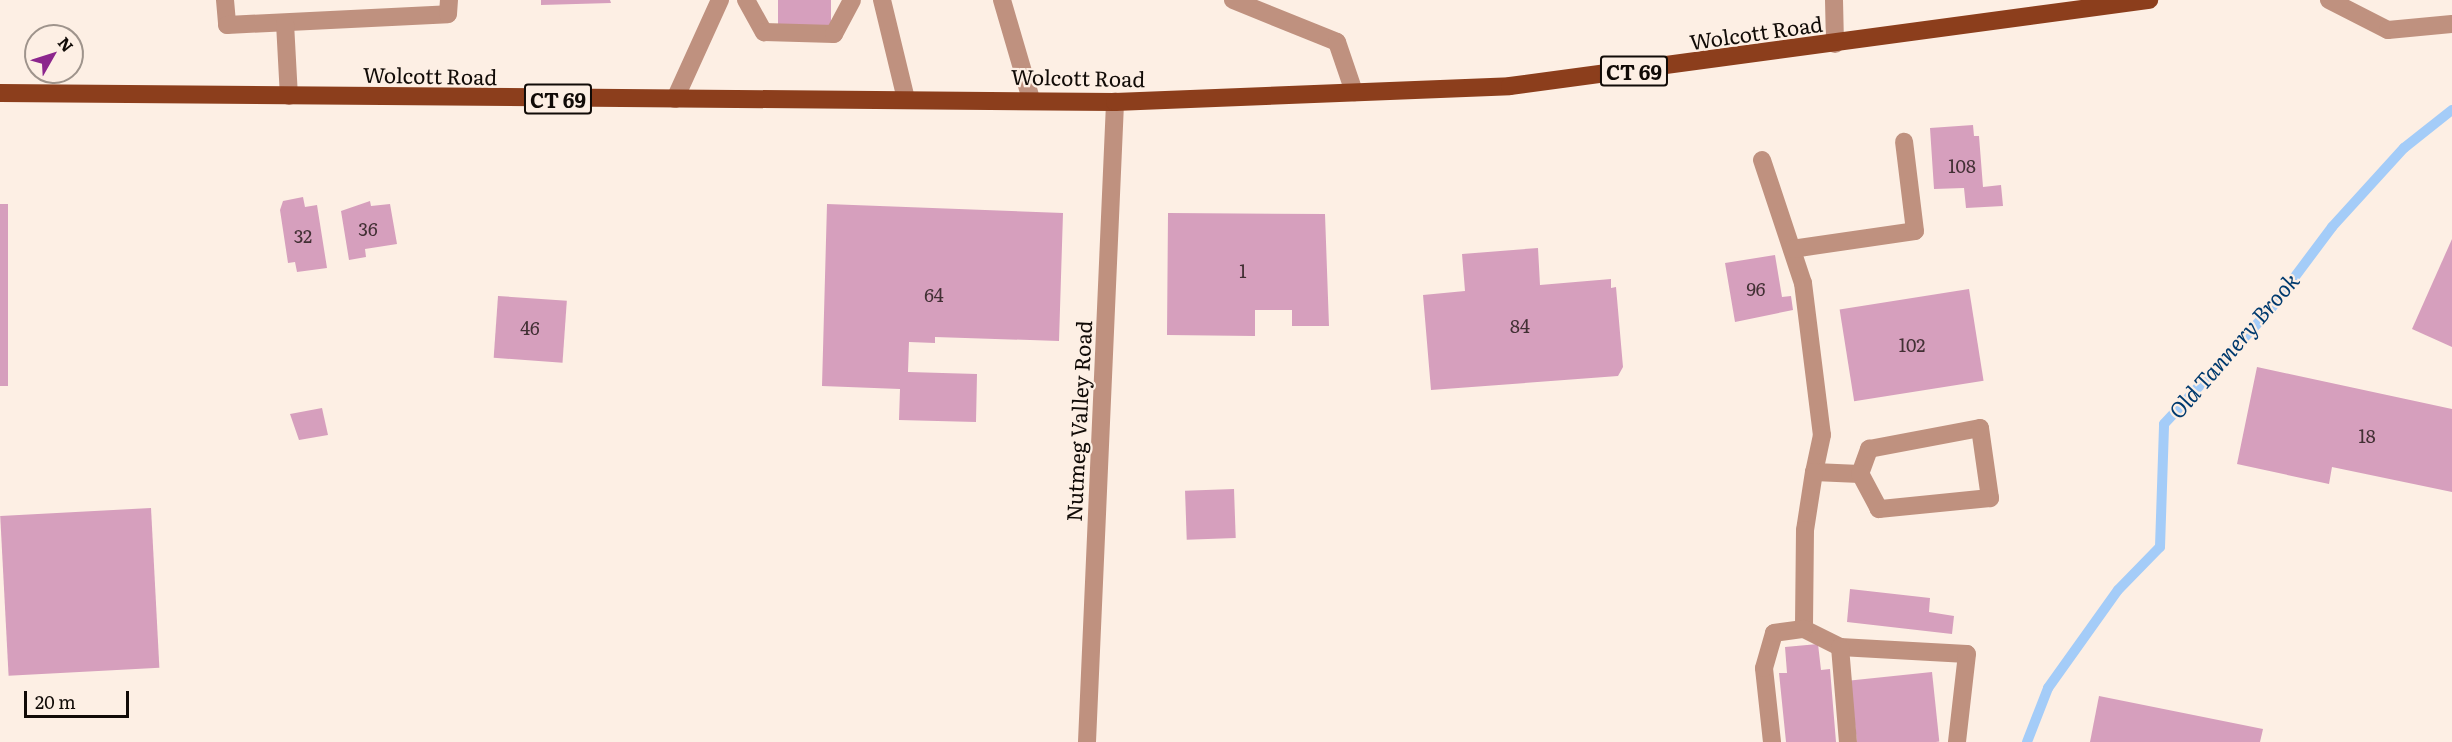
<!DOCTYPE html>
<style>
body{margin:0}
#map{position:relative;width:2452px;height:742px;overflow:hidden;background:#fdefe4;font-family:Literata,serif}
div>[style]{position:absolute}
.stream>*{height:10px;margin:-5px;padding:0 5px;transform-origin:5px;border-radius:5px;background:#a4ccf8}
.building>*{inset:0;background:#d69fbd;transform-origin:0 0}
.minor>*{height:18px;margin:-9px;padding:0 9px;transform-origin:9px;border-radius:9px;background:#bf917f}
.major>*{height:18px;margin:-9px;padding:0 9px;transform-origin:9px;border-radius:9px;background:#8c3e1c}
span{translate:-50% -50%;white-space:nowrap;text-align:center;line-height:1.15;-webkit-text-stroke:4.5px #fdefe4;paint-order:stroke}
.number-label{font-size:18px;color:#423034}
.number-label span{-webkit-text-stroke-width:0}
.shield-label span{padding:2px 4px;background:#fdefe4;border:2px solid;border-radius:4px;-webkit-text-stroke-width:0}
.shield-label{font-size:20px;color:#110b07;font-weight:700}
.street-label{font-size:21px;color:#110b07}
.water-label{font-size:22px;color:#003a6e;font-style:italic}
.north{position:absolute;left:24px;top:24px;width:60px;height:60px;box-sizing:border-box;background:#fdefe4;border:2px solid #9f948c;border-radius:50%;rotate:51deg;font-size:16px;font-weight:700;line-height:24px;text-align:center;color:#110b07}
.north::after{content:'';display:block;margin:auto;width:21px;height:27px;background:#8c268d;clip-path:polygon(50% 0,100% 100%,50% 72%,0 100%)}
.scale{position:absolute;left:24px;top:691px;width:105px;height:27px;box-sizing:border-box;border:3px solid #110b07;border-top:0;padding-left:8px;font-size:18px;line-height:21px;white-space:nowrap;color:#110b07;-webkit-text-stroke:4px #fdefe4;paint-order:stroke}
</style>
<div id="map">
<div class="stream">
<div style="left:2027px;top:742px;width:58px;rotate:-68.7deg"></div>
<div style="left:2048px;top:688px;width:120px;rotate:-54.5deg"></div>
<div style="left:2118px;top:590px;width:60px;rotate:-45.7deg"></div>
<div style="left:2160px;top:547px;width:123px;rotate:-88.1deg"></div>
<div style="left:2164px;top:424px;width:156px;rotate:-47.1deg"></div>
<div style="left:2270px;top:310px;width:104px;rotate:-53.2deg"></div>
<div style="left:2332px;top:227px;width:107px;rotate:-47.7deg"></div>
<div style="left:2404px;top:148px;width:61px;rotate:-38.4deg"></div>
</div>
<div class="building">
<div style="clip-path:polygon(541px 0,610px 0,611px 3px,541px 5px)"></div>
<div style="left:778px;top:0;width:53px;height:26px"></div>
<div style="clip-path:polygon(1973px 125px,1974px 136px,1979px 136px,1983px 187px,2001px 185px,2003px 206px,1966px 208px,1964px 188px,1934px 189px,1930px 128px)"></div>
<div style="clip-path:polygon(303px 197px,305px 207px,317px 205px,327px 268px,297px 272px,295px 262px,288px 263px,280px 210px,283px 201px)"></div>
<div style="clip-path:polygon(370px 201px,371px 206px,390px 204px,397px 244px,365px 249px,366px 257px,349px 260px,341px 211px)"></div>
<div style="left:0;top:204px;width:8px;height:182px"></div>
<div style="clip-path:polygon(827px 204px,1063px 213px,1059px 341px,935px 337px,935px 343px,909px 342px,908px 372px,977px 374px,976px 422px,899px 420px,900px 389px,822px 386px)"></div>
<div style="clip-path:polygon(1168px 213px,1325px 214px,1329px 326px,1292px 326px,1292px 310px,1255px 310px,1255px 336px,1167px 335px)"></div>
<div style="clip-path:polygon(2452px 239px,2452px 347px,2412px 329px)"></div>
<div style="clip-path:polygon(1538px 248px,1540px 285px,1611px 279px,1611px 288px,1616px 287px,1623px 367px,1618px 376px,1431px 390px,1423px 295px,1465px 291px,1462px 254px)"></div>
<div style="clip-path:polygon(1775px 255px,1782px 297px,1791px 296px,1793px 310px,1735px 322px,1725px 263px)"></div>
<div style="left:1969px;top:289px;width:93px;height:131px;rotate:81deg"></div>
<div style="left:498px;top:296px;width:69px;height:62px;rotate:4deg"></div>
<div style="clip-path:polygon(2257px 367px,2452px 409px,2452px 492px,2332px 467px,2329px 484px,2237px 464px)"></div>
<div style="clip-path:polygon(322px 408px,328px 435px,299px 440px,290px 414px)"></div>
<div style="left:1234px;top:489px;width:49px;height:49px;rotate:88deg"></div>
<div style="left:151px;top:508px;width:160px;height:151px;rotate:87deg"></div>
<div style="clip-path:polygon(1850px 589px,1930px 598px,1929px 612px,1954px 616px,1952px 634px,1847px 622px)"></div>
<div style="clip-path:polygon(1818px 644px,1821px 670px,1830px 669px,1836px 742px,1786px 742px,1779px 673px,1787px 673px,1785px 647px)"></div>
<div style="left:1932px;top:672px;width:70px;height:82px;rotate:84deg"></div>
<div style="clip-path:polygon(2099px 696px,2263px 729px,2260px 742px,2090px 742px)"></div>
</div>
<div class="minor">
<div style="left:225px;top:0;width:25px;rotate:85deg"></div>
<div style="left:227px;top:25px;width:221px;rotate:-2.8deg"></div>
<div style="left:448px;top:14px;width:14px;rotate:-86deg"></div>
<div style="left:746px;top:0;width:37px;rotate:61deg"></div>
<div style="left:764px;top:32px;width:70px;rotate:1.6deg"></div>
<div style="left:834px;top:34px;width:38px;rotate:-62deg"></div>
<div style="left:882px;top:0;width:102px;rotate:76.4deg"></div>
<div style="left:1002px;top:0;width:103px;rotate:73.7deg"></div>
<div style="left:1233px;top:0;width:112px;rotate:22deg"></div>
<div style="left:1337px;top:42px;width:53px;rotate:71.2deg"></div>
<div style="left:1834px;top:0;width:44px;rotate:88.7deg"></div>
<div style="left:2329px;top:0;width:66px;rotate:27deg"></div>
<div style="left:2388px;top:30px;width:64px;rotate:-5.4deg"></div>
<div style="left:285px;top:23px;width:73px;rotate:86.9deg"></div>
<div style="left:675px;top:99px;width:109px;rotate:-65.6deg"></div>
<div style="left:1762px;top:160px;width:130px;rotate:71.6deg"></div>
<div style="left:1803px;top:283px;width:153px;rotate:82.9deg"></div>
<div style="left:1822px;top:435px;width:38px;rotate:102deg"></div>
<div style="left:1814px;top:472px;width:46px;rotate:2.5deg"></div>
<div style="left:1860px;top:474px;width:27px;rotate:-70deg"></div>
<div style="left:1869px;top:449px;width:113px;rotate:-10.7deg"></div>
<div style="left:1980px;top:428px;width:71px;rotate:81.9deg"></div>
<div style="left:1990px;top:498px;width:112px;rotate:174.3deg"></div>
<div style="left:1879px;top:509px;width:40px;rotate:-118deg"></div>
<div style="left:1792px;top:249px;width:124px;rotate:-8.3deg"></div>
<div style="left:1915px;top:231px;width:90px;rotate:-97deg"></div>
<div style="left:1814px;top:472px;width:59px;rotate:98.8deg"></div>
<div style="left:1805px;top:530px;width:99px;rotate:90.6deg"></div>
<div style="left:1804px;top:629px;width:40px;rotate:26.6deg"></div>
<div style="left:1840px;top:647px;width:127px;rotate:3.2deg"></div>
<div style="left:1967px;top:654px;width:89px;rotate:96.5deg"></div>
<div style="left:1840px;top:647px;width:95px;rotate:85.2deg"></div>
<div style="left:1087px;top:742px;width:641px;rotate:-87.49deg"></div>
<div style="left:1772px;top:742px;width:74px;rotate:-96.2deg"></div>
<div style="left:1764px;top:668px;width:36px;rotate:-74deg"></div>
<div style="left:1774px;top:633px;width:30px;rotate:-8deg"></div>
</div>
<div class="major">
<div style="left:0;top:93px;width:1115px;rotate:0.46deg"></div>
<div style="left:1115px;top:102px;width:395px;rotate:-2.3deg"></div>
<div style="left:1510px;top:86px;width:645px;rotate:-7.67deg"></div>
</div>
<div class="number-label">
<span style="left:1962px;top:166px">108</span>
<span style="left:368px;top:229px">36</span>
<span style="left:303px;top:236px">32</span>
<span style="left:1243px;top:271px">1</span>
<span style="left:1756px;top:289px">96</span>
<span style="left:934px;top:295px">64</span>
<span style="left:1520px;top:326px">84</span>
<span style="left:530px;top:328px">46</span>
<span style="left:1912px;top:345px">102</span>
<span style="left:2367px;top:436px">18</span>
</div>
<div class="shield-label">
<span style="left:1634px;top:71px">CT 69</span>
<span style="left:558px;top:99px">CT 69</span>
</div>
<div class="street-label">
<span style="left:1756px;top:32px;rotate:-8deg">Wolcott Road</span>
<span style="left:430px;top:75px;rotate:1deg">Wolcott Road</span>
<span style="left:1078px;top:77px;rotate:1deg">Wolcott Road</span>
<span style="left:1078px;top:421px;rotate:-87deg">Nutmeg Valley Road</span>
</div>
<div class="water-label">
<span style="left:2233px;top:345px;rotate:-49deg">Old Tannery Brook</span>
</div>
<div class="north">N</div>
<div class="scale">20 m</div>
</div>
